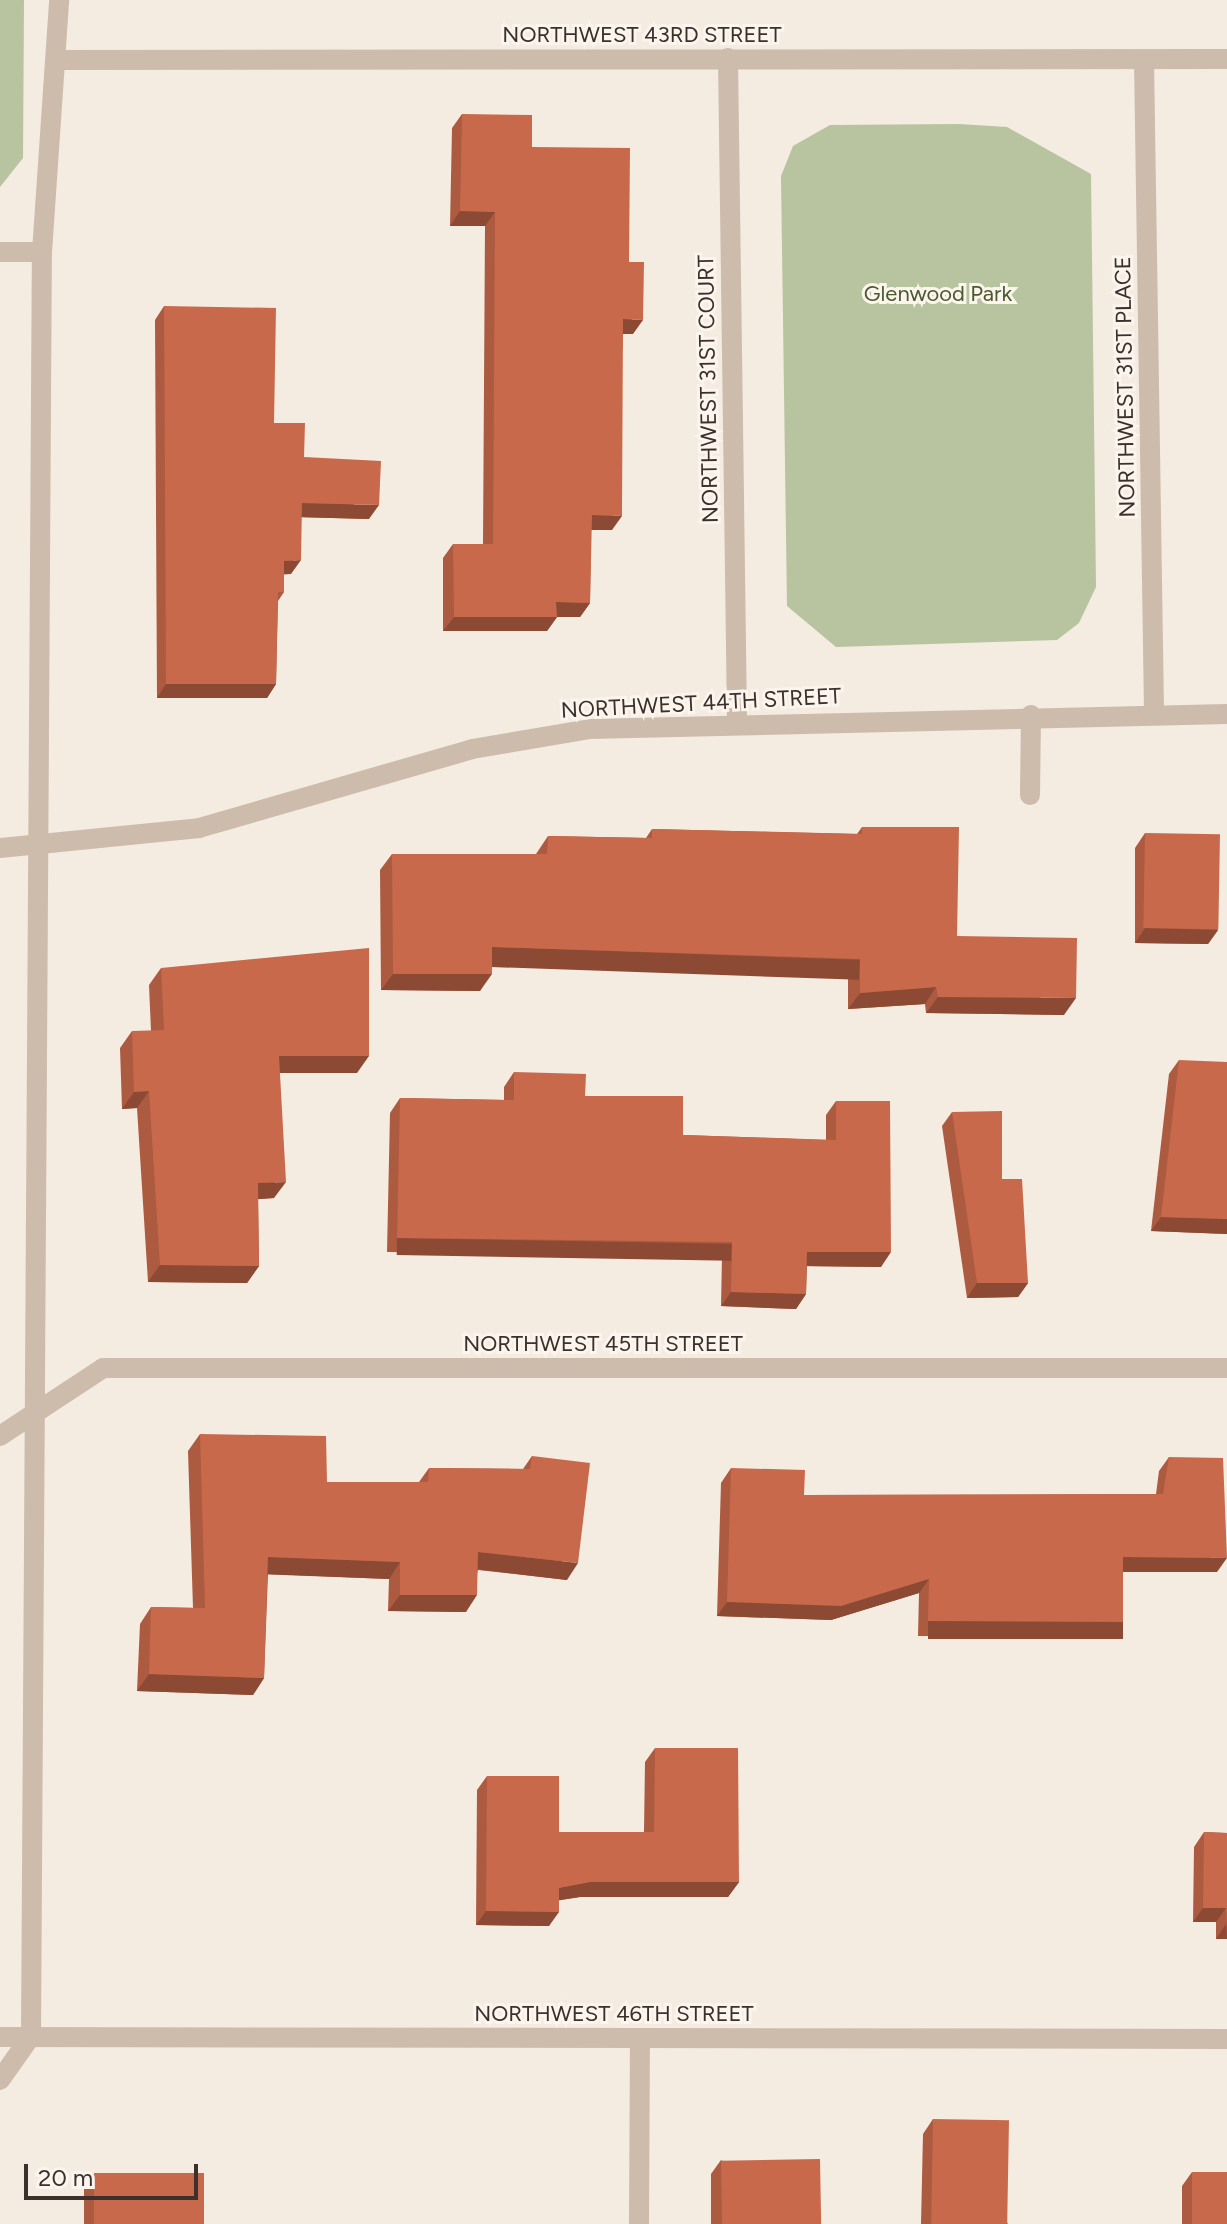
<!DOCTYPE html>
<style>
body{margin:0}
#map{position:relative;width:1227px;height:2224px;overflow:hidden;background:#f4ebe1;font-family:Figtree,sans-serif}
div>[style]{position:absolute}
.green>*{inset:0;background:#b8c4a0}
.service>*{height:20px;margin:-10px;padding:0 10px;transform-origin:10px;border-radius:10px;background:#cdbbac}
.minor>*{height:20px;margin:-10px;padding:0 10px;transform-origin:10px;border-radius:10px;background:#cdbbac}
.tertiary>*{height:20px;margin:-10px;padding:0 10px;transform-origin:10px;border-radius:10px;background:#cdbbac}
.wall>*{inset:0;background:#ac5a40}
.shaded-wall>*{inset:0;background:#8c4a34;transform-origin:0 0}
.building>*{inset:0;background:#c8694b;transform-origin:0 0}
span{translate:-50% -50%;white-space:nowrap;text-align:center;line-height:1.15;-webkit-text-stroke:6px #fbf5ee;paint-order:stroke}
.street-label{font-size:22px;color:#3b302b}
.park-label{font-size:22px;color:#4a5a2e}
.scale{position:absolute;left:24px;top:2164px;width:174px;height:36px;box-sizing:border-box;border:4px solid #3b302b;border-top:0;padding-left:10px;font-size:24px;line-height:28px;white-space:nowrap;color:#3b302b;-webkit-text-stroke:6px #fbf5ee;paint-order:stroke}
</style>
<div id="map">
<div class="green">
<div style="clip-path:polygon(0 0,24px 0,23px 158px,0 187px)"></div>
<div style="clip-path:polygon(959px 124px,1007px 127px,1091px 174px,1096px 587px,1079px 623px,1057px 640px,836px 647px,787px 606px,781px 176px,793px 146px,830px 125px)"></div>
</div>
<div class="service">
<div style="left:1030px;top:795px;width:80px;rotate:-89.3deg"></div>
</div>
<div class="minor">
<div style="left:728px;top:58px;width:662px;rotate:89.22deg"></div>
<div style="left:58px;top:60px;width:1169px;rotate:-0.05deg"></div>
<div style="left:1144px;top:60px;width:654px;rotate:89.12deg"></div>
<div style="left:0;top:252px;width:42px"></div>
<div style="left:0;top:848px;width:200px;rotate:-5.7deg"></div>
<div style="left:199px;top:828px;width:284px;rotate:-16.1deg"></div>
<div style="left:472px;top:749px;width:120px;rotate:-9.6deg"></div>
<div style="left:590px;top:729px;width:637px;rotate:-1.35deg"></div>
<div style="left:0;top:1436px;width:123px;rotate:-33.4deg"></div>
<div style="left:103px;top:1368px;width:1124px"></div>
<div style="left:0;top:2080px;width:54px;rotate:-54.8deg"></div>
<div style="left:31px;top:2036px;width:1784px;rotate:-89.65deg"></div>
<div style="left:42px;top:252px;width:253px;rotate:-86.1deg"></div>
<div style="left:639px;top:2224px;width:186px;rotate:-89.7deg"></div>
</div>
<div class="tertiary">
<div style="left:0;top:2037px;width:1227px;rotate:0.09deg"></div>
</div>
<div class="wall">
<div style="clip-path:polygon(462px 114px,532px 147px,629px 262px,633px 334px,623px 334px,612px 530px,591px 530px,590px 603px,580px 617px,557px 617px,547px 631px,443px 631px,443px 558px,453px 544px,483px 544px,485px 226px,450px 226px,452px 128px)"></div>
<div style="clip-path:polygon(164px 306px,274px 423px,304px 457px,369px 519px,301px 517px,291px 574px,284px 574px,284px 592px,278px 601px,276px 684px,267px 698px,157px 698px,155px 320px)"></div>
<div style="clip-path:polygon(862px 827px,957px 936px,1064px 1015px,926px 1013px,925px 1004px,848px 1009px,848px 975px,492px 963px,480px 991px,381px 990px,380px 870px,392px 854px,536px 854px,548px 836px,646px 838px,652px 829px,857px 834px)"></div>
<div style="clip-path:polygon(1145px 833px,1218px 930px,1208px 944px,1135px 943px,1135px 848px)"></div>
<div style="clip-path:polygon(161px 968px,357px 1073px,280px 1073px,274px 1198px,258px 1199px,259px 1266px,247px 1283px,148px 1282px,137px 1108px,122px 1109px,120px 1048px,132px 1031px,151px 1031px,149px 985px)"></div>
<div style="clip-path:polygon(1179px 1060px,1227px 1234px,1151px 1231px,1169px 1074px)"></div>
<div style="clip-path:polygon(514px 1072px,585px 1096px,683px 1135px,826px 1140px,826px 1115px,836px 1101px,881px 1267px,807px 1266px,806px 1294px,796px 1309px,721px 1306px,722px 1256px,387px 1252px,390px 1113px,400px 1098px,504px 1100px,504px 1087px)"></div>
<div style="clip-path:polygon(952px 1112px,1002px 1179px,1028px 1283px,1018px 1297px,967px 1298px,942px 1126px)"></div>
<div style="clip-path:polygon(200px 1434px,327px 1482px,419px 1482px,429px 1468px,523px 1469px,532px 1456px,567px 1580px,478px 1570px,466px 1612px,388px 1611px,389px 1579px,268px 1574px,264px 1678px,253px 1695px,137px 1691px,140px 1624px,151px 1607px,193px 1608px,188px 1451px)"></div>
<div style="clip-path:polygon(1169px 1457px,1217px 1572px,1123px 1572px,1123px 1622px,1113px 1637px,918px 1636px,919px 1593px,831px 1620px,717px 1616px,721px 1483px,731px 1468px,804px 1495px,1156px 1494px,1159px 1471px)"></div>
<div style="clip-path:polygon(655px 1748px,739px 1882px,728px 1897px,580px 1897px,559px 1900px,549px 1926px,476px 1925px,477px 1790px,487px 1776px,559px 1832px,644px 1832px,645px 1762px)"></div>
<div style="clip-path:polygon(1204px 1832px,1227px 1833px,1227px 1939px,1216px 1939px,1216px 1922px,1193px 1922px,1194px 1847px)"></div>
<div style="clip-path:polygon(933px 2119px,1008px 2224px,921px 2224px,923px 2134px)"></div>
<div style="clip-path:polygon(721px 2160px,821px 2224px,711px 2224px,711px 2174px)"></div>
<div style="clip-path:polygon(1192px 2172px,1227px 2224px,1182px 2224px,1182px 2186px)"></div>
<div style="clip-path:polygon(94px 2174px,204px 2224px,84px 2224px,84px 2188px)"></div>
</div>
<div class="shaded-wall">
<div style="clip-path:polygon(460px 211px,495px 212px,485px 226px,450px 226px)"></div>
<div style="clip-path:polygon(623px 319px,643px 320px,633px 334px,613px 334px)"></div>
<div style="clip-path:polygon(302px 503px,379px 505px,369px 519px,292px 517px)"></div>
<div style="clip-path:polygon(592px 515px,622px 516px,612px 530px,582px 530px)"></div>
<div style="clip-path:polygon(301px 560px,291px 574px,274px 575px,284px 561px)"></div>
<div style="clip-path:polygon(556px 602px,590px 603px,580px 617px,546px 617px)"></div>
<div style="clip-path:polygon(454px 617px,557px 617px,547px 631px,443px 631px)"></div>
<div style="clip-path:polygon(166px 684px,276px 684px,267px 698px,157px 698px)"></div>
<div style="clip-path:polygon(1145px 928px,1218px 930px,1208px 944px,1135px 943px)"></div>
<div style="left:492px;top:947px;width:368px;height:20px;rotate:2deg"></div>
<div style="clip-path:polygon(393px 974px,492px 974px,480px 991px,381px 990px)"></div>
<div style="clip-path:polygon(936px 987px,925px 1004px,848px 1009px,860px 993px)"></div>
<div style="clip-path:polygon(938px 997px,1076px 998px,1064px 1015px,926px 1013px)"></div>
<div style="clip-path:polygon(279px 1056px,369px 1056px,357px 1073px,267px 1073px)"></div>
<div style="clip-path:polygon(149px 1091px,137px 1108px,122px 1109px,134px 1092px)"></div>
<div style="clip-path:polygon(286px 1182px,274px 1198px,246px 1200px,258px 1183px)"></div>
<div style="clip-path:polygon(1161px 1217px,1227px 1219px,1227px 1234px,1151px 1231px)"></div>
<div style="left:397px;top:1238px;width:335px;height:17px;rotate:1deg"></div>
<div style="clip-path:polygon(807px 1252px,891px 1252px,881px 1267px,797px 1266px)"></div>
<div style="clip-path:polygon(160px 1265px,259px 1266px,247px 1283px,148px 1282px)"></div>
<div style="clip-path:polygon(977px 1283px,1028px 1283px,1018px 1297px,967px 1298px)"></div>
<div style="clip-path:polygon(731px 1292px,806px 1294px,796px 1309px,721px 1306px)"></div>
<div style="clip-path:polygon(478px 1552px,578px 1563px,567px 1580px,466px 1568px)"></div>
<div style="clip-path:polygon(268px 1557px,400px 1562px,389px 1579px,257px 1574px)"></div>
<div style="clip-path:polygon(1123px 1557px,1227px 1558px,1217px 1572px,1113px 1572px)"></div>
<div style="clip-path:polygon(929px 1579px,919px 1593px,831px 1620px,717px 1616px,727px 1602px)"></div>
<div style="clip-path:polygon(400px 1595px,477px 1595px,466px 1612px,388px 1611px)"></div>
<div style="left:928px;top:1621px;width:195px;height:18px"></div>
<div style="clip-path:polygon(149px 1674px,264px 1678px,253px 1695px,137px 1691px)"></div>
<div style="clip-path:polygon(590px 1882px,739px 1882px,728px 1897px,580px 1897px,549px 1902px,559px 1888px)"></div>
<div style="clip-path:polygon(1203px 1908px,1226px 1908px,1216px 1922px,1193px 1922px)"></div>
<div style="clip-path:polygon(486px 1911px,559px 1912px,549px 1926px,476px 1925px)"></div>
<div style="clip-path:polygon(1226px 1924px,1227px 1939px,1216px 1939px)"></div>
</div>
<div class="building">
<div style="clip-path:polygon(462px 114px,532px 115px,532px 147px,630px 148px,629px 262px,644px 262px,643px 320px,623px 319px,622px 516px,592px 515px,590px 603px,556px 602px,557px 617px,454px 617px,453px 544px,493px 544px,495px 212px,460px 211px)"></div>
<div style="clip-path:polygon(164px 306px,276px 308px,274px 423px,305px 423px,304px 457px,381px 461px,379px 505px,302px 503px,301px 560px,284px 561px,284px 592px,278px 592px,276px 684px,166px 684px)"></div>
<div style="clip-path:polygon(862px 827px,959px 827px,957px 936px,1077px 938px,1076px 998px,938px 997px,936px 987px,860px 993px,860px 959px,492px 947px,492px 974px,393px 974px,392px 854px,547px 854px,548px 836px,652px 838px,652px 829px,862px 834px)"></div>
<div style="left:1145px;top:833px;width:75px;height:95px;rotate:1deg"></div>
<div style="clip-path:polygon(369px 948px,369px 1056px,279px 1056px,286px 1182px,258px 1183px,259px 1266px,160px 1265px,149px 1091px,134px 1092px,132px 1031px,164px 1030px,161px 968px)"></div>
<div style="clip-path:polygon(1179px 1060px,1227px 1062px,1227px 1219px,1161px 1217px)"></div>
<div style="clip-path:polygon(514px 1072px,586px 1074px,585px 1096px,683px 1096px,683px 1135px,836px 1140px,836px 1101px,890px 1101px,891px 1252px,807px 1252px,806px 1294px,731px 1292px,732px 1242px,397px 1238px,400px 1098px,514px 1100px)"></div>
<div style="clip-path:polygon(1002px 1111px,1002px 1179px,1022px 1179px,1028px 1283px,977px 1283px,952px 1112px)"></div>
<div style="clip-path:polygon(200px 1434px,326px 1436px,327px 1482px,428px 1482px,429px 1468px,530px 1469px,532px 1456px,590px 1463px,578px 1563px,478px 1552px,477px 1595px,400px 1595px,400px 1562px,268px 1557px,264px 1678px,149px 1674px,151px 1607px,205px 1608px)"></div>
<div style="clip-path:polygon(1169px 1457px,1223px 1458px,1227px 1558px,1123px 1557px,1123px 1622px,928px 1621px,929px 1579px,841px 1606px,727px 1602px,731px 1468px,805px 1470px,804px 1495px,1163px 1494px)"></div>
<div style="clip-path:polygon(655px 1748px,738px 1748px,739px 1882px,590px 1882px,559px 1888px,559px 1912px,486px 1911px,487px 1776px,559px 1776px,559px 1832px,654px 1832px)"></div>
<div style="clip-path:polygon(1204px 1832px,1227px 1833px,1227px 1924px,1226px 1908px,1203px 1908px)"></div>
<div style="left:933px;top:2119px;width:76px;height:105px;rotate:1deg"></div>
<div style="left:820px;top:2159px;width:65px;height:99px;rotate:89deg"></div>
<div style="left:1192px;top:2172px;width:35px;height:52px"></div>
<div style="left:204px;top:2173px;width:51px;height:110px;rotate:90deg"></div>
</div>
<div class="street-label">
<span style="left:642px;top:35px">NORTHWEST 43RD STREET</span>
<span style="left:1125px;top:387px;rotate:-91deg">NORTHWEST 31ST PLACE</span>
<span style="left:708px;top:389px;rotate:-91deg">NORTHWEST 31ST COURT</span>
<span style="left:701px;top:703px;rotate:-3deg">NORTHWEST 44TH STREET</span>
<span style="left:603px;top:1344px">NORTHWEST 45TH STREET</span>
<span style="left:614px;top:2014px">NORTHWEST 46TH STREET</span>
</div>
<div class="park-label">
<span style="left:938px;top:294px">Glenwood Park</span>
</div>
<div class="scale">20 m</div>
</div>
